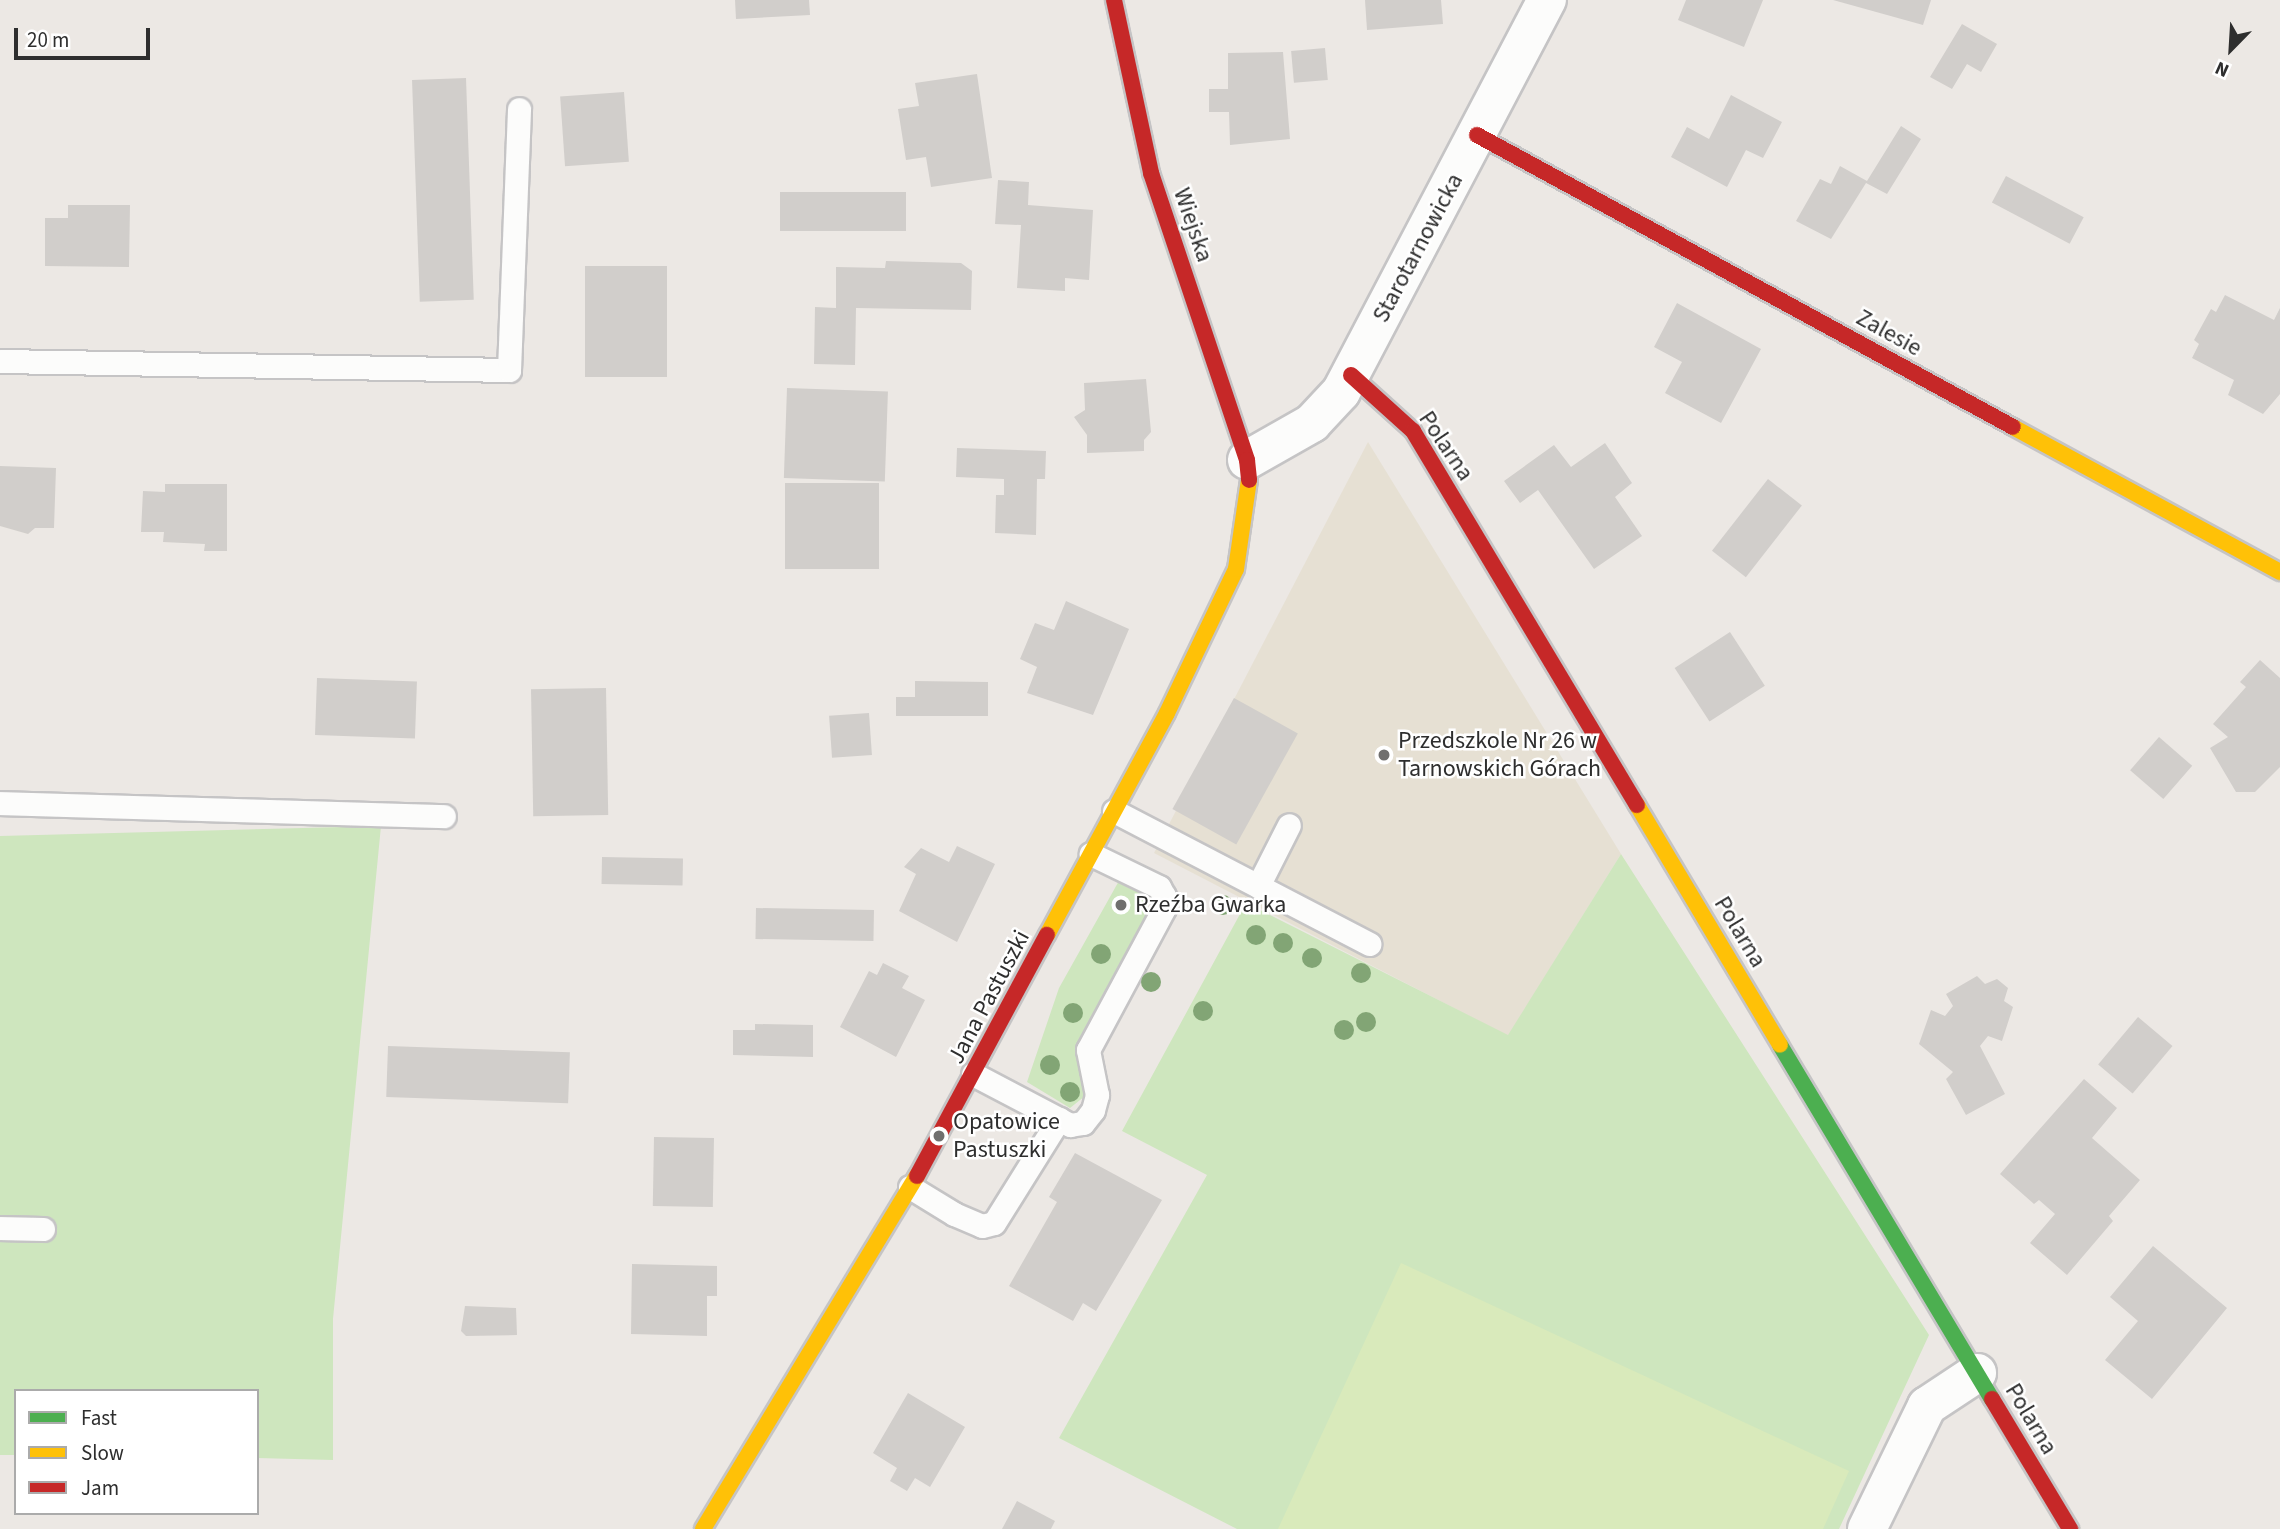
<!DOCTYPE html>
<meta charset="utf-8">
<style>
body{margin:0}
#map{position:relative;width:2280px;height:1529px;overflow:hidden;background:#ece8e4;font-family:"Source Sans 3",sans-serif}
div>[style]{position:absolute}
.education>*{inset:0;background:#e6e0d3}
.green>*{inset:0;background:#cee6be}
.pitch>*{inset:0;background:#d9eabb}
.building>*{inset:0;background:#d1cecb;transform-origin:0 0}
.roads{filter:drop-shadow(2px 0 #c5c4c5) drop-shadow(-2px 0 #c5c4c5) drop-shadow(0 2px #c5c4c5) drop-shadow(0 -2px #c5c4c5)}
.lane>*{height:23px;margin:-11.5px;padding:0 11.5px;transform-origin:11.5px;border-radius:11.5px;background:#fcfcfb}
.street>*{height:38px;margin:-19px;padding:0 19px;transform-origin:19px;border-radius:19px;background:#fcfcfb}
.fast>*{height:16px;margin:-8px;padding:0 8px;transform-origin:8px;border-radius:8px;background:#4caf50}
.slow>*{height:16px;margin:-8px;padding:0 8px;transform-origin:8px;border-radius:8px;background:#ffc107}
.jam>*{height:16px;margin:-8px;padding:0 8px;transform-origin:8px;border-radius:8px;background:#c62828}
.trees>*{width:20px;height:20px;margin:-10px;border-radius:50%;background:#82a575}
.dots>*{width:19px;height:19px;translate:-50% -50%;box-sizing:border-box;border:4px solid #fff;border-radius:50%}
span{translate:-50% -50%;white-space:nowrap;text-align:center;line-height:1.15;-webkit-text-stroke:5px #fff;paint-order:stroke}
.street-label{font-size:24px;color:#2e2e2e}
.poi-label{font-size:24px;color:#2e2e2e}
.left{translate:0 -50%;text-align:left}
.legend{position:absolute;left:14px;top:1389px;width:245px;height:126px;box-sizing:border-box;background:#fff;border:2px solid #ababab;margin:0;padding:9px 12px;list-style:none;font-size:21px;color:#2e2e2e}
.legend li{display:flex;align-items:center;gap:14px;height:35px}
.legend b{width:35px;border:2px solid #ababab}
.north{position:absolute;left:2196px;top:14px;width:70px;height:70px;-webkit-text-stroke:5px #fff;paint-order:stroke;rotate:204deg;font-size:19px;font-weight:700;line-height:28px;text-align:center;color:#2e2e2e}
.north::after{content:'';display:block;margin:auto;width:24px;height:32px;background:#2e2e2e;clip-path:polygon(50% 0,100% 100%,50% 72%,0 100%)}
.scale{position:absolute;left:14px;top:28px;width:136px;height:32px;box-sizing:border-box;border:4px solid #2e2e2e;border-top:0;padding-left:9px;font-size:21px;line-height:24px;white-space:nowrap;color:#2e2e2e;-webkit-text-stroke:5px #fff;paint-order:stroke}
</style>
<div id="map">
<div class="education">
<div style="clip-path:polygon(1368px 442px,1621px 854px,1508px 1036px,1154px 853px)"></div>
</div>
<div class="green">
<div style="clip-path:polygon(381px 826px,333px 1319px,333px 1460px,257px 1458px,257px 1391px,16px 1391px,16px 1455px,0 1455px,0 836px)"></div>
<div style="clip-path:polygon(1621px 854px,1929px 1335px,1839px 1529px,1237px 1529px,1059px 1438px,1207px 1175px,1122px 1131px,1246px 903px,1508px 1035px)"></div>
<div style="clip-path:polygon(1120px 879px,1141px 891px,1146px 915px,1075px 1048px,1085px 1096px,1070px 1108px,1027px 1082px,1059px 988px)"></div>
</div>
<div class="pitch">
<div style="clip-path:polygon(1401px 1263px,1849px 1471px,1823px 1529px,1278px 1529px)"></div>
</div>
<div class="building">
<div style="clip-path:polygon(735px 0,809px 0,810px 15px,736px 19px)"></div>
<div style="clip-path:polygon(1365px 0,1441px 0,1443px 24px,1367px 30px)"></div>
<div style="clip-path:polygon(1686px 0,1763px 0,1744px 47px,1678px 20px)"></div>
<div style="clip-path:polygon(1833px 0,1931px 0,1923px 25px)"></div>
<div style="clip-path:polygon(1962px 24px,1997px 44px,1981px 72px,1967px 64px,1952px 89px,1930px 77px)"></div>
<div style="left:1325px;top:48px;width:32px;height:34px;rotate:85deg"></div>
<div style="clip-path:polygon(1283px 52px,1290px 139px,1230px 145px,1229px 112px,1209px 112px,1209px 89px,1228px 89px,1228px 53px)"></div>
<div style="clip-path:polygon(977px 74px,992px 178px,931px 187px,926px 157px,906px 160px,898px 109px,919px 106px,915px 83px)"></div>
<div style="left:466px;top:78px;width:222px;height:54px;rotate:88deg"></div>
<div style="left:624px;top:92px;width:70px;height:64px;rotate:86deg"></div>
<div style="clip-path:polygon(1731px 95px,1782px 122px,1763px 158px,1746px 150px,1727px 187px,1671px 157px,1687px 127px,1709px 139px)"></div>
<div style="clip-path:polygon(1901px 126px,1921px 139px,1887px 194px,1866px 183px,1831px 239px,1796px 221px,1820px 179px,1831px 184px,1840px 166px,1867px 181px)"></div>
<div style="left:2006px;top:176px;width:88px;height:30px;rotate:28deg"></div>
<div style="clip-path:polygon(998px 180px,1029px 182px,1028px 205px,1093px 210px,1089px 280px,1065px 278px,1065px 291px,1017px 288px,1021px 225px,995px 224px)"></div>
<div style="left:780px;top:192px;width:126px;height:39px"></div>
<div style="clip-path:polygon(68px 205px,130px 205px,129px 267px,45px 266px,45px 218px,68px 218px)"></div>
<div style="clip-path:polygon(886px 261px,961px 263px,972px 271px,971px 310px,856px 308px,855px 365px,814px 364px,815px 307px,836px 308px,836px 267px,885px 268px)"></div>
<div style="left:585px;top:266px;width:82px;height:111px"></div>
<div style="clip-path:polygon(2225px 295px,2274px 320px,2280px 308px,2280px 394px,2263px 414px,2228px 395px,2234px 380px,2192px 358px,2199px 344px,2194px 340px,2211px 309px,2216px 312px)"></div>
<div style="clip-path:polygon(1677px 303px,1761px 349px,1721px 423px,1665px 393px,1682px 362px,1654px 347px)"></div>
<div style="clip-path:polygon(1146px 379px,1151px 432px,1144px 440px,1144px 451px,1087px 453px,1087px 435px,1074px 417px,1085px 410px,1084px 383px)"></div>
<div style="left:787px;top:388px;width:101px;height:90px;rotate:2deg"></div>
<div style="clip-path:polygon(1605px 443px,1632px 483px,1615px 497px,1642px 536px,1594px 569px,1538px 490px,1520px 503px,1504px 481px,1554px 445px,1571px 467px)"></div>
<div style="clip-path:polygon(957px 448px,1046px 451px,1045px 479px,1037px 479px,1036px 535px,995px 533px,996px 495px,1004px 495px,1004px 479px,956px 477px)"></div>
<div style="clip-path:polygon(0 466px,56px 468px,54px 528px,35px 528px,28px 534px,0 526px)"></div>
<div style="left:1768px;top:479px;width:43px;height:91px;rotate:38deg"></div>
<div style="left:785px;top:483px;width:94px;height:86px"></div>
<div style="clip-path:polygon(165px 484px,227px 484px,227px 551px,204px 551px,205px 544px,163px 542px,164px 532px,141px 532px,143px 491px,165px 492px)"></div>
<div style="clip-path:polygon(1066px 601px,1129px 629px,1093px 715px,1027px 693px,1037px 667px,1020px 659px,1035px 623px,1054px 630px)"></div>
<div style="left:1730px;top:632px;width:64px;height:66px;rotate:57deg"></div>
<div style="clip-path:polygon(2260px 660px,2280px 678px,2280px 767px,2255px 792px,2236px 792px,2210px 748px,2228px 737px,2213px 724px,2246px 687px,2240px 682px)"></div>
<div style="left:317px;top:678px;width:100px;height:57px;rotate:2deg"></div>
<div style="clip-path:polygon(915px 681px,988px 682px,988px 716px,896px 716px,896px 697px,915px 697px)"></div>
<div style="left:606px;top:688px;width:127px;height:75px;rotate:89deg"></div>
<div style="left:1234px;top:698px;width:73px;height:127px;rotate:29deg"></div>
<div style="left:869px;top:713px;width:42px;height:40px;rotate:86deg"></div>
<div style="left:2159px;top:737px;width:44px;height:44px;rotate:41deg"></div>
<div style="clip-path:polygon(957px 846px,995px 864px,957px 942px,899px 911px,916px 874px,904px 867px,921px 848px,949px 862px)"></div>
<div style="left:602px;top:857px;width:81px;height:27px;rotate:1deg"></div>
<div style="left:756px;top:908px;width:118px;height:31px;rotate:1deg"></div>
<div style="clip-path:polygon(883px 963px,909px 976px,902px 988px,925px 1000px,896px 1057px,840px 1027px,869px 971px,877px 975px)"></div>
<div style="clip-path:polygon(1977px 976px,1985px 984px,1997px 979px,2008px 988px,2004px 1001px,2013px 1007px,2002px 1041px,1988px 1036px,1980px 1046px,2005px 1094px,1966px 1115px,1946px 1079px,1953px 1072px,1919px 1044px,1931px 1010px,1945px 1016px,1953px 1006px,1946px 994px)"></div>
<div style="left:2138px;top:1017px;width:45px;height:62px;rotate:40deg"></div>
<div style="clip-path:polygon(755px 1024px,813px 1025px,813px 1057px,733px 1055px,733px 1030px,755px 1030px)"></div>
<div style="left:388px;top:1046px;width:182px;height:51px;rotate:2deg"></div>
<div style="clip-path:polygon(2084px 1079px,2117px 1108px,2092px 1138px,2140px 1180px,2109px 1216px,2113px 1221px,2067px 1275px,2030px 1243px,2055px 1214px,2039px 1200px,2034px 1204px,2000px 1174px)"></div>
<div style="left:654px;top:1137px;width:60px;height:69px;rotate:1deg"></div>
<div style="clip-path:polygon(1075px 1153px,1162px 1200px,1096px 1311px,1083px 1303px,1073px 1321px,1009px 1286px,1057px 1202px,1049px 1197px)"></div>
<div style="clip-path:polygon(2153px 1246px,2227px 1308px,2152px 1399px,2105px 1360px,2138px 1321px,2110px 1297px)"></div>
<div style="clip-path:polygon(632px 1264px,717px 1266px,717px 1296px,707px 1296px,707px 1336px,631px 1334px)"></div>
<div style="clip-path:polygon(465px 1306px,516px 1308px,517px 1335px,466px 1336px,461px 1331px)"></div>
<div style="clip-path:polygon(908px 1393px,965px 1427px,930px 1487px,915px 1478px,907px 1491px,890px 1481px,897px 1468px,873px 1453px)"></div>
<div style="clip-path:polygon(1017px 1501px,1055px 1521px,1051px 1529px,1002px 1529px)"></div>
</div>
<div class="roads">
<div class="lane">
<div style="left:0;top:361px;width:509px;rotate:1.01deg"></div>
<div style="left:509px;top:370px;width:261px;rotate:-87.8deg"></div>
<div style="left:0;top:803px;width:444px;rotate:1.7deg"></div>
<div style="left:1114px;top:811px;width:288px;rotate:27.5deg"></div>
<div style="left:1258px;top:886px;width:68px;rotate:-63.1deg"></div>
<div style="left:973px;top:1074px;width:110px;rotate:27.7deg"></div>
<div style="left:1070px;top:1125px;width:13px;rotate:-9deg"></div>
<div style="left:1083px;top:1123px;width:16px;rotate:-52deg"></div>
<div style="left:1093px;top:1110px;width:16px;rotate:-75deg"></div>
<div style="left:1097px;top:1095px;width:46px;rotate:-101.3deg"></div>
<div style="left:1088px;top:1050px;width:161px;rotate:-61.8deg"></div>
<div style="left:1164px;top:908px;width:12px;rotate:-90deg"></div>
<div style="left:1164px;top:896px;width:10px;rotate:-119deg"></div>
<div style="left:1159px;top:887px;width:76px;rotate:-154.1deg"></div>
<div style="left:910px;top:1187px;width:52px;rotate:31.5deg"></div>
<div style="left:954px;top:1214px;width:30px;rotate:23deg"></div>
<div style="left:982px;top:1226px;width:12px;rotate:-14deg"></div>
<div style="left:994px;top:1223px;width:123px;rotate:-58deg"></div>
<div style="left:0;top:1228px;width:43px;rotate:1.3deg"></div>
</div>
<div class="street">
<div style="left:1247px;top:460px;width:75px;rotate:-29.6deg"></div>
<div style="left:1312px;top:423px;width:42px;rotate:-46.9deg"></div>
<div style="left:1341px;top:392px;width:443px;rotate:-62.3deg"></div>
<div style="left:1867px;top:1529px;width:137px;rotate:-64deg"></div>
<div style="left:1927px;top:1406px;width:60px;rotate:-33.4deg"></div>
</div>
<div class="fast">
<div style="left:1780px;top:1045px;width:413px;rotate:59.1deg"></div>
</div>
<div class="slow">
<div style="left:2013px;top:427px;width:304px;rotate:28.5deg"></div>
<div style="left:1637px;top:805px;width:279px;rotate:59.2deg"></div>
<div style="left:1047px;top:935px;width:252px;rotate:-61.6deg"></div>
<div style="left:1167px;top:713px;width:160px;rotate:-64.4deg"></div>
<div style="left:1236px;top:569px;width:90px;rotate:-81.7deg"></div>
<div style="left:703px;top:1529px;width:413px;rotate:-58.8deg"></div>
</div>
<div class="jam">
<div style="left:1114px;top:0;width:177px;rotate:77.9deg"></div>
<div style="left:1151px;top:173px;width:303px;rotate:71.5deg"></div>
<div style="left:1247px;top:460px;width:20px;rotate:84deg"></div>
<div style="left:1477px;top:135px;width:610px;rotate:28.58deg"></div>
<div style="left:1351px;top:375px;width:84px;rotate:42.1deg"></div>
<div style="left:1413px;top:431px;width:436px;rotate:59.1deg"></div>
<div style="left:917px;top:1176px;width:274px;rotate:-61.7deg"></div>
<div style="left:1992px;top:1399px;width:152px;rotate:59deg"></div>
</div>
</div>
<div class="trees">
<div style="left:1223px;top:905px"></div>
<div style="left:1256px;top:935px"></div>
<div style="left:1283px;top:943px"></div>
<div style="left:1101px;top:954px"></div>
<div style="left:1312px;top:958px"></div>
<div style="left:1361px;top:973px"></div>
<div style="left:1151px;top:982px"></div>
<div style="left:1203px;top:1011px"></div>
<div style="left:1073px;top:1013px"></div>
<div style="left:1366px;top:1022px"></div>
<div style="left:1344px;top:1030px"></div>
<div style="left:1050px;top:1065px"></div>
<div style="left:1070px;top:1092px"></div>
</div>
<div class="dots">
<div style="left:1384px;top:755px;background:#706f6e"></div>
<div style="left:1121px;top:905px;background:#706f6e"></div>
<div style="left:939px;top:1136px;background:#706f6e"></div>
</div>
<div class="street-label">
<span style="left:1193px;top:225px;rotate:71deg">Wiejska</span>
<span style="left:1418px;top:248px;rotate:-62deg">Starotarnowicka</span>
<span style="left:1889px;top:333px;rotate:29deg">Zalesie</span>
<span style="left:1446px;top:446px;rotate:56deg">Polarna</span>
<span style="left:1740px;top:932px;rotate:59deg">Polarna</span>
<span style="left:989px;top:997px;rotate:-62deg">Jana Pastuszki</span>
<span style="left:2031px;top:1419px;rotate:59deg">Polarna</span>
</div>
<div class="poi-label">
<span class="left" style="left:1398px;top:755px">Przedszkole Nr 26 w<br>Tarnowskich Górach</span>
<span class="left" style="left:1135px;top:905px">Rzeźba Gwarka</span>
<span class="left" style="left:953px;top:1136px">Opatowice<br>Pastuszki</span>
</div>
<ul class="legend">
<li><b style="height:9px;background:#4caf50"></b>Fast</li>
<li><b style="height:9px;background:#ffc107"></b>Slow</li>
<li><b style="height:9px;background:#c62828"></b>Jam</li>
</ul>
<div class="north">N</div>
<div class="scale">20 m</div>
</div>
